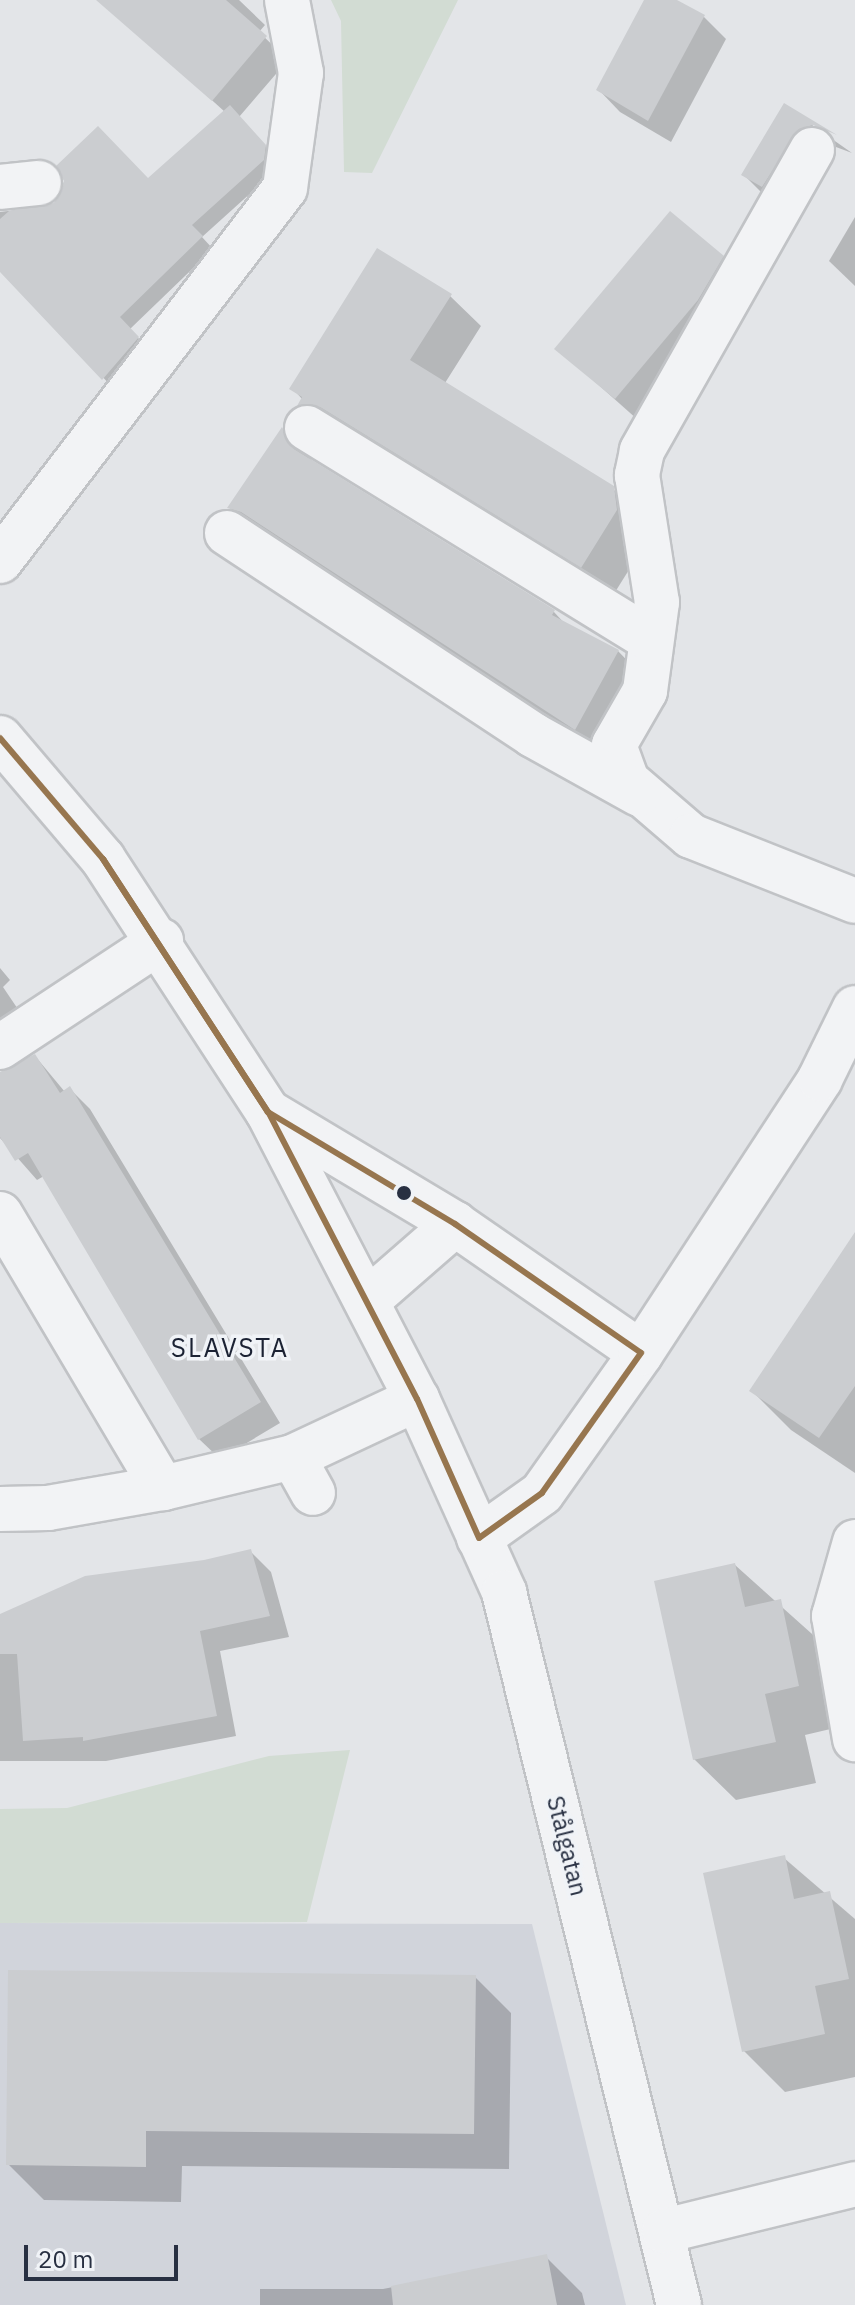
<!DOCTYPE html>
<meta charset="utf-8">
<style>
body{margin:0}
#map{position:relative;width:855px;height:2305px;overflow:hidden;background:#e3e5e8;font-family:"IBM Plex Sans",sans-serif}
div>[style]{position:absolute}
.built>*{inset:0;background:#d1d4db}
.green>*{inset:0;background:#d2dcd3}
.shadow>*{inset:0;background:#0003}
.building>*{inset:0;background:#cbcdd0}
.roads{filter:drop-shadow(2px 0 #c1c3c6) drop-shadow(-2px 0 #c1c3c6) drop-shadow(0 2px #c1c3c6) drop-shadow(0 -2px #c1c3c6)}
.minor>*{height:44px;margin:-22px;padding:0 22px;transform-origin:22px;border-radius:22px;background:#f2f3f5}
.bus-1>*{height:6px;margin:-3px;padding:0 3px;transform-origin:3px;border-radius:3px;background:#97764f}
.dots>*{width:22px;height:22px;translate:-50% -50%;box-sizing:border-box;border:4px solid #f0f3f7;border-radius:50%}
span{translate:-50% -50%;white-space:nowrap;text-align:center;line-height:1.15;-webkit-text-stroke:7px #f0f3f7;paint-order:stroke}
.street-label{font-size:24px;color:#283042}
.neighbourhood-label{font-size:26px;color:#1b2233;letter-spacing:2px}
.scale{position:absolute;left:24px;top:2245px;width:154px;height:36px;box-sizing:border-box;border:4px solid #283042;border-top:0;padding-left:10px;font-size:24px;line-height:28px;white-space:nowrap;color:#283042;-webkit-text-stroke:6px #f0f3f7;paint-order:stroke}
</style>
<div id="map">
<div class="built">
<div style="clip-path:polygon(0 1923px,532px 1924px,626px 2305px,0 2305px)"></div>
</div>
<div class="green">
<div style="clip-path:polygon(331px 0,458px 0,372px 173px,344px 172px,341px 21px)"></div>
<div style="clip-path:polygon(350px 1750px,307px 1922px,0 1923px,0 1809px,67px 1808px,269px 1756px)"></div>
</div>
<div class="shadow">
<div style="clip-path:polygon(101px 0,239px 0,265px 25px,259px 32px,288px 60px,239px 117px,276px 158px,274px 172px,202px 237px,213px 249px,130px 329px,149px 350px,115px 390px,0 269px,0 212px,56px 205px,149px 181px,225px 112px)"></div>
<div style="clip-path:polygon(646px 0,673px 0,704px 17px,726px 39px,671px 142px,620px 112px,598px 89px)"></div>
<div style="clip-path:polygon(785px 106px,852px 153px,836px 147px,821px 151px,766px 197px,744px 175px)"></div>
<div style="clip-path:polygon(855px 217px,855px 286px,829px 261px)"></div>
<div style="clip-path:polygon(722px 257px,753px 288px,647px 428px,557px 348px)"></div>
<div style="clip-path:polygon(450px 296px,481px 326px,445px 383px,612px 488px,643px 519px,647px 541px,612px 597px,329px 435px,299px 405px,303px 400px,292px 388px)"></div>
<div style="clip-path:polygon(282px 430px,315px 464px,554px 612px,567px 626px,618px 651px,648px 682px,606px 759px,260px 538px,230px 508px)"></div>
<div style="clip-path:polygon(0 968px,10px 980px,3px 987px,32px 1030px,0 1054px)"></div>
<div style="clip-path:polygon(35px 1056px,65px 1092px,70px 1089px,90px 1109px,280px 1423px,220px 1459px,199px 1439px,44px 1176px,37px 1180px,0 1138px,0 1073px)"></div>
<div style="clip-path:polygon(855px 1240px,855px 1473px,791px 1430px,752px 1391px)"></div>
<div style="clip-path:polygon(250px 1551px,271px 1572px,289px 1637px,220px 1651px,236px 1736px,106px 1761px,0 1761px,0 1616px)"></div>
<div style="clip-path:polygon(735px 1565px,821px 1642px,839px 1727px,805px 1735px,816px 1783px,736px 1800px,694px 1759px)"></div>
<div style="clip-path:polygon(784px 1858px,855px 1919px,855px 2077px,785px 2092px,744px 2051px)"></div>
<div style="clip-path:polygon(475px 1977px,511px 2013px,509px 2169px,182px 2166px,181px 2202px,44px 2200px,8px 2164px)"></div>
<div style="clip-path:polygon(546px 2257px,582px 2293px,585px 2305px,260px 2305px,260px 2289px,383px 2289px)"></div>
</div>
<div class="building">
<div style="clip-path:polygon(96px 0,226px 0,267px 36px,212px 101px)"></div>
<div style="clip-path:polygon(644px 0,677px 0,705px 15px,648px 121px,596px 90px)"></div>
<div style="clip-path:polygon(784px 103px,837px 135px,813px 125px,799px 129px,762px 187px,741px 175px)"></div>
<div style="clip-path:polygon(230px 105px,266px 145px,264px 160px,192px 225px,203px 236px,120px 317px,139px 337px,102px 380px,0 272px,0 219px,9px 211px,54px 203px,64px 181px,56px 166px,98px 126px,148px 178px)"></div>
<div style="clip-path:polygon(670px 211px,724px 256px,698px 300px,615px 399px,554px 349px)"></div>
<div style="clip-path:polygon(377px 248px,452px 294px,410px 360px,614px 486px,617px 510px,581px 568px,320px 407px,297px 406px,302px 397px,289px 389px)"></div>
<div style="clip-path:polygon(282px 427px,294px 449px,555px 610px,552px 615px,619px 650px,575px 730px,241px 512px,227px 508px)"></div>
<div style="clip-path:polygon(35px 1054px,60px 1093px,70px 1086px,261px 1402px,198px 1440px,28px 1153px,15px 1161px,0 1137px,0 1072px)"></div>
<div style="clip-path:polygon(855px 1232px,855px 1386px,819px 1438px,749px 1391px)"></div>
<div style="clip-path:polygon(251px 1549px,270px 1616px,200px 1631px,217px 1716px,83px 1741px,83px 1737px,23px 1741px,17px 1654px,0 1654px,0 1614px,85px 1576px,204px 1560px)"></div>
<div style="clip-path:polygon(735px 1563px,745px 1607px,781px 1599px,799px 1686px,765px 1694px,776px 1742px,693px 1760px,654px 1581px)"></div>
<div style="clip-path:polygon(785px 1855px,794px 1899px,830px 1891px,849px 1979px,815px 1986px,825px 2034px,742px 2052px,703px 1873px)"></div>
<div style="clip-path:polygon(8px 1970px,476px 1975px,474px 2134px,146px 2131px,146px 2167px,6px 2165px)"></div>
<div style="clip-path:polygon(547px 2254px,557px 2305px,393px 2305px,391px 2286px)"></div>
</div>
<div class="roads">
<div class="minor">
<div style="left:812px;top:150px;width:346px;rotate:119.5deg"></div>
<div style="left:642px;top:451px;width:25px;rotate:102deg"></div>
<div style="left:637px;top:475px;width:129px;rotate:81.1deg"></div>
<div style="left:657px;top:602px;width:90px;rotate:97.7deg"></div>
<div style="left:645px;top:691px;width:62px;rotate:119.9deg"></div>
<div style="left:614px;top:745px;width:38px;rotate:70deg"></div>
<div style="left:627px;top:781px;width:84px;rotate:40.7deg"></div>
<div style="left:691px;top:836px;width:176px;rotate:21.6deg"></div>
<div style="left:0;top:187px;width:39px;rotate:-6deg"></div>
<div style="left:307px;top:428px;width:404px;rotate:31.6deg"></div>
<div style="left:227px;top:533px;width:367px;rotate:33.4deg"></div>
<div style="left:533px;top:735px;width:121px;rotate:29.1deg"></div>
<div style="left:0;top:561px;width:469px;rotate:-52.6deg"></div>
<div style="left:285px;top:188px;width:116px;rotate:-82.1deg"></div>
<div style="left:301px;top:73px;width:74px;rotate:-100.9deg"></div>
<div style="left:0;top:738px;width:159px;rotate:49.6deg"></div>
<div style="left:103px;top:859px;width:302px;rotate:56.9deg"></div>
<div style="left:268px;top:1112px;width:323px;rotate:62.6deg"></div>
<div style="left:417px;top:1399px;width:212px;rotate:65.7deg"></div>
<div style="left:504px;top:1592px;width:734px;rotate:76.21deg"></div>
<div style="left:0;top:1047px;width:193px;rotate:-33.4deg"></div>
<div style="left:268px;top:1112px;width:218px;rotate:30.9deg"></div>
<div style="left:455px;top:1224px;width:226px;rotate:34.7deg"></div>
<div style="left:0;top:1214px;width:319px;rotate:59.3deg"></div>
<div style="left:368px;top:1300px;width:116px;rotate:-41.1deg"></div>
<div style="left:293px;top:1457px;width:41px;rotate:60.9deg"></div>
<div style="left:0;top:1509px;width:48px;rotate:-1.2deg"></div>
<div style="left:48px;top:1508px;width:117px;rotate:-9.9deg"></div>
<div style="left:163px;top:1488px;width:134px;rotate:-13.4deg"></div>
<div style="left:293px;top:1457px;width:137px;rotate:-25.1deg"></div>
<div style="left:479px;top:1538px;width:77px;rotate:-35.5deg"></div>
<div style="left:542px;top:1493px;width:171px;rotate:-54.7deg"></div>
<div style="left:641px;top:1353px;width:327px;rotate:-56.8deg"></div>
<div style="left:820px;top:1079px;width:79px;rotate:-63.8deg"></div>
<div style="left:855px;top:1542px;width:77px;rotate:105.8deg"></div>
<div style="left:834px;top:1616px;width:125px;rotate:80.3deg"></div>
<div style="left:664px;top:2231px;width:197px;rotate:-13.8deg"></div>
</div>
</div>
<div class="bus-1">
<div style="left:0;top:738px;width:159px;rotate:49.6deg"></div>
<div style="left:103px;top:859px;width:302px;rotate:56.9deg"></div>
<div style="left:103px;top:859px;width:302px;rotate:56.9deg"></div>
<div style="left:268px;top:1112px;width:218px;rotate:30.9deg"></div>
<div style="left:455px;top:1224px;width:226px;rotate:34.7deg"></div>
<div style="left:641px;top:1353px;width:171px;rotate:125.3deg"></div>
<div style="left:542px;top:1493px;width:77px;rotate:144.5deg"></div>
<div style="left:479px;top:1538px;width:152px;rotate:-114deg"></div>
<div style="left:417px;top:1399px;width:323px;rotate:-117.4deg"></div>
</div>
<div class="dots">
<div style="left:404px;top:1193px;background:#283042"></div>
</div>
<div class="street-label">
<span style="left:567px;top:1846px;rotate:76deg">Stålgatan</span>
</div>
<div class="neighbourhood-label">
<span style="left:230px;top:1348px">SLAVSTA</span>
</div>
<div class="scale">20 m</div>
</div>
